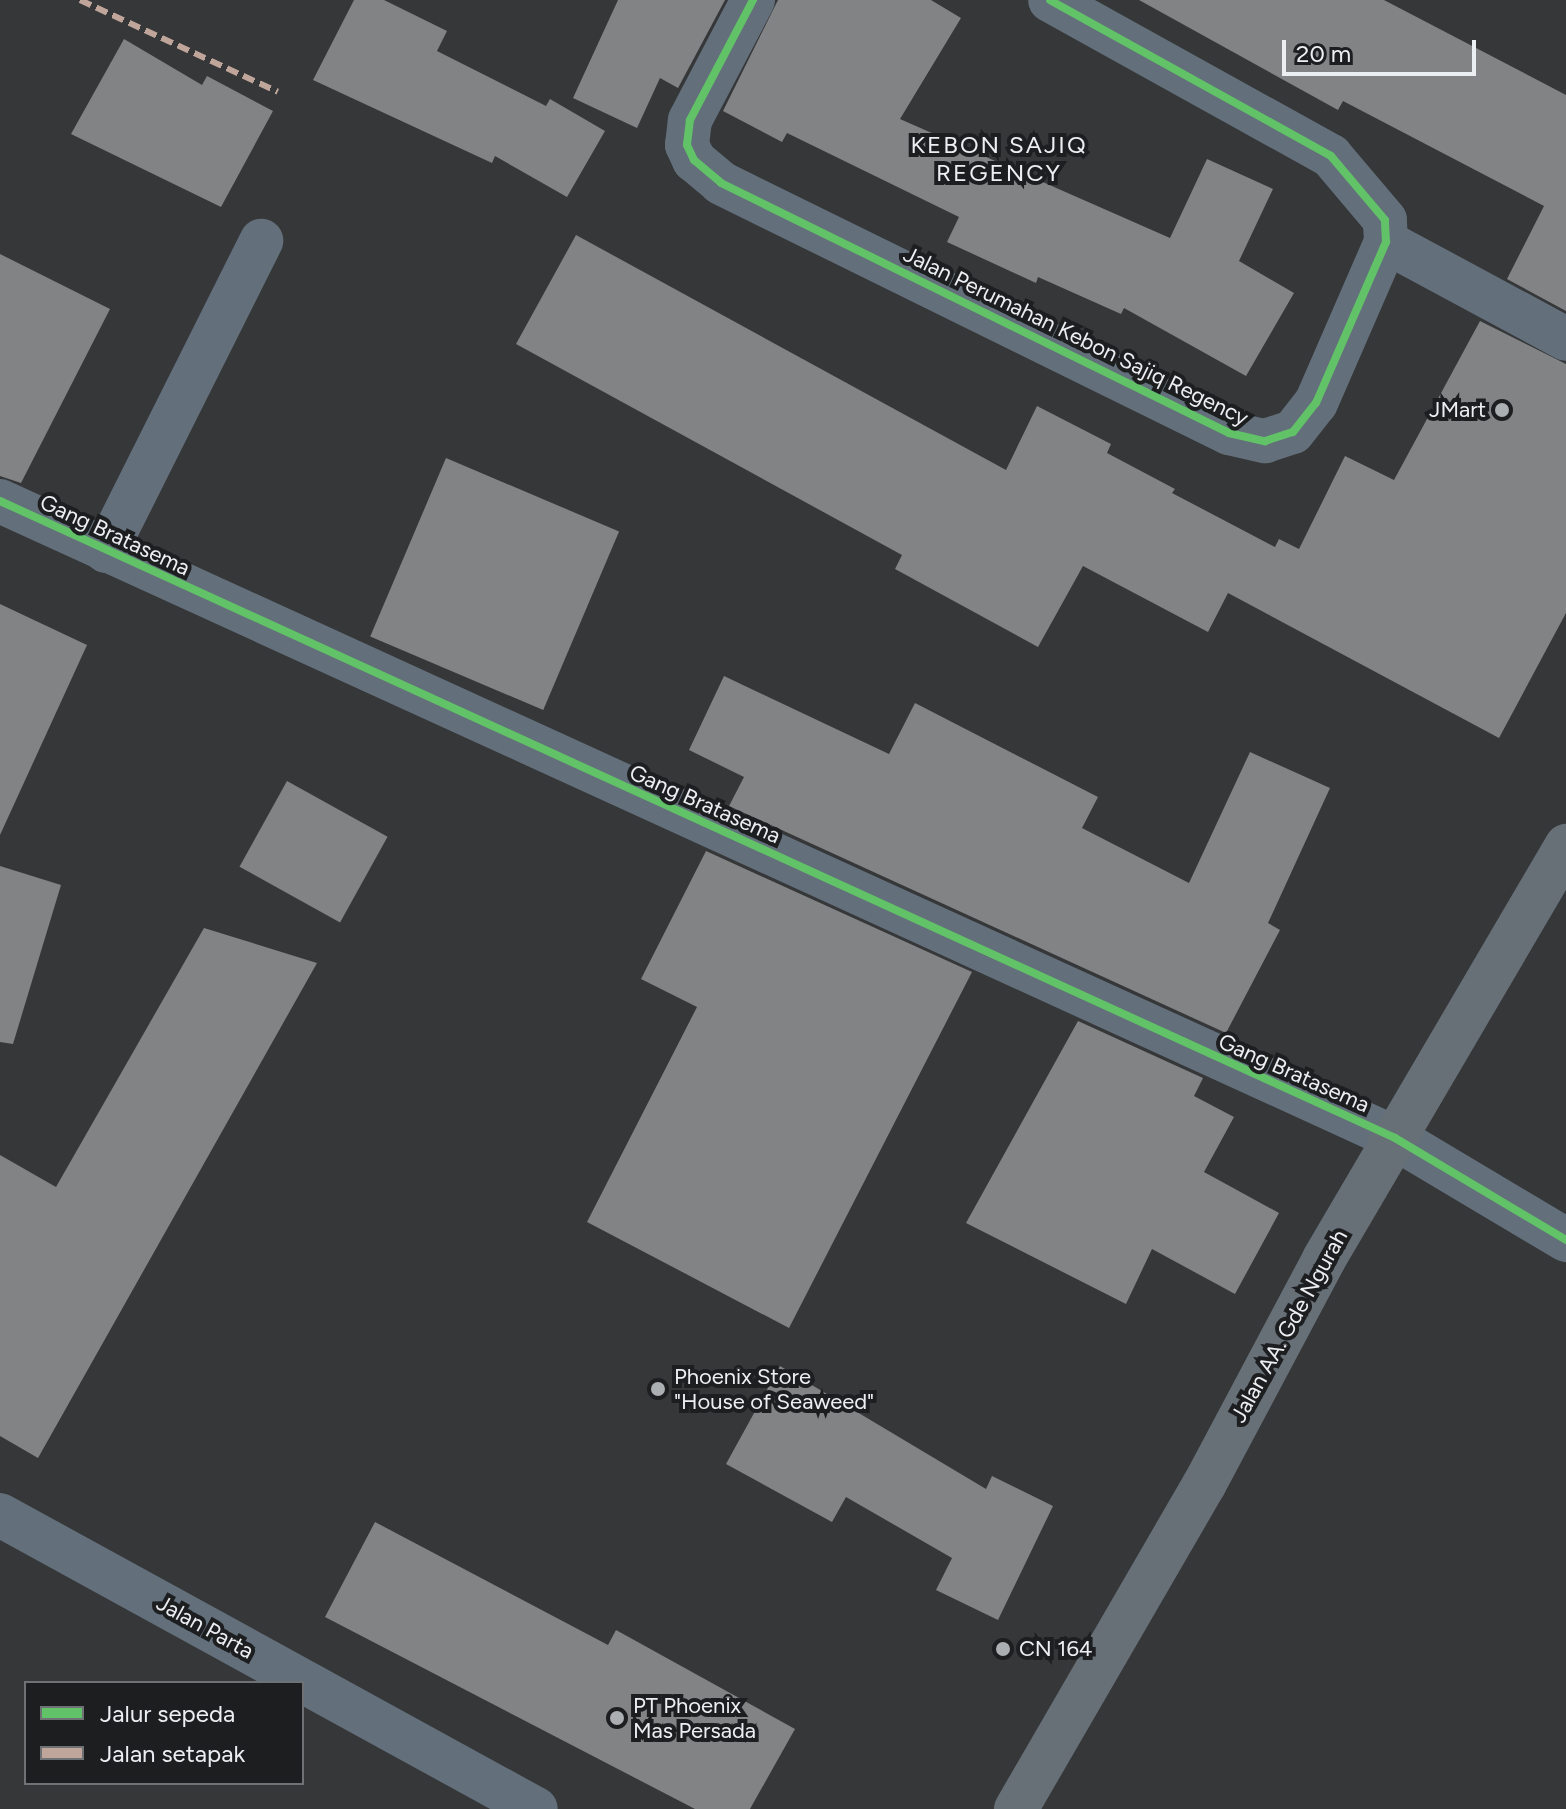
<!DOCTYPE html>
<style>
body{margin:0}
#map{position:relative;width:1566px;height:1809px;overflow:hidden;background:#353739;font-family:Figtree,sans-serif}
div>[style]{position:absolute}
.building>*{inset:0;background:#818385;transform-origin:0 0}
.minor>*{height:44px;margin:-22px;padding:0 22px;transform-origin:22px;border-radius:22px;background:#636f7a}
.major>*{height:44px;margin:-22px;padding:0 22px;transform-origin:22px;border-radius:22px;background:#676f77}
.quiet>*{height:6px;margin-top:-3px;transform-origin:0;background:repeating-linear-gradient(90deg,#c0a59a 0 12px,transparent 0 18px)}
.cycleway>*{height:8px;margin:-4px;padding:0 4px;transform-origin:4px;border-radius:4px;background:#61c268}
.dots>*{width:22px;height:22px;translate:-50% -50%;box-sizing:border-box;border:4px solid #1c1e20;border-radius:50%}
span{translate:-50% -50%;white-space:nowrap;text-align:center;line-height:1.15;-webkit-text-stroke:8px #1c1e20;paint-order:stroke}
.street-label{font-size:22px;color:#eceff2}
.poi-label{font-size:22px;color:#eceff2}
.right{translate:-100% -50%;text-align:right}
.left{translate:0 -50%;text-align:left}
.neighbourhood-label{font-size:24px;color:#eceff2;letter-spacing:2px}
.legend{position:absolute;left:24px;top:1681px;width:280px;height:104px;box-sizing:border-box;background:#1c1e20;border:2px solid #6f7274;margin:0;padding:10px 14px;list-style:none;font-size:24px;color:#eceff2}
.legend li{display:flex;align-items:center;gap:16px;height:40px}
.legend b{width:40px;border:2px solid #6f7274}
.scale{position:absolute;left:1282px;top:40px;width:194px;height:36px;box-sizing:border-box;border:4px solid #eceff2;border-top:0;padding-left:10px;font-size:24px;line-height:28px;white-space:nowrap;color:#eceff2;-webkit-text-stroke:6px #1c1e20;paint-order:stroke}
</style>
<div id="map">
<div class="building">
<div style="clip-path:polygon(354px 0,384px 0,447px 31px,437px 51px,546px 106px,550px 99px,605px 131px,567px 197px,495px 156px,492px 163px,313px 80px)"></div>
<div style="clip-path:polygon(618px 0,725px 0,678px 88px,660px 78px,637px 128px,573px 98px)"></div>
<div style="clip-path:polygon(778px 0,931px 0,961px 18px,900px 119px,1170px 238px,1207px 159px,1273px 189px,1239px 261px,1294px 293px,1246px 376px,1124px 308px,1121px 314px,1038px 277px,1036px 283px,947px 242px,959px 217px,787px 133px,782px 142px,723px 111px)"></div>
<div style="clip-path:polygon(1139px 0,1384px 0,1566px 95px,1566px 311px,1507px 279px,1544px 206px,1343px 101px,1338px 110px)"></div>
<div style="clip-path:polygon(124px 39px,202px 85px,207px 76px,273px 111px,221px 207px,71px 134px)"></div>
<div style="clip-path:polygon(576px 235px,1006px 470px,1037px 406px,1111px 444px,1107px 453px,1175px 489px,1172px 493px,1275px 547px,1279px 539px,1299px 549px,1345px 456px,1394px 480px,1480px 321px,1566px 364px,1566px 613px,1499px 738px,1228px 593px,1208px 632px,1083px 566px,1038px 647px,895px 569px,902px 555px,516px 344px)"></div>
<div style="clip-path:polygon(0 254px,110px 309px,21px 483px,0 476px)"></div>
<div style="left:446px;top:458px;width:188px;height:194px;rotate:23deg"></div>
<div style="clip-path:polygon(0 604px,87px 645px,0 835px)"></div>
<div style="clip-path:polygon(724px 676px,889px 754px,915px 703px,1098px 797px,1082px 828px,1189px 883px,1250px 752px,1330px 788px,1268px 923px,1280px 930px,1226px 1033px,729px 806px,744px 777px,689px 750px)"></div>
<div style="left:287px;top:781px;width:115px;height:98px;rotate:29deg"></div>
<div style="clip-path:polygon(706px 851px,972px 972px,789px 1328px,587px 1222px,697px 1007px,641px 979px)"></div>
<div style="clip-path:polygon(0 866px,61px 885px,13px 1044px,0 1042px)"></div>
<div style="clip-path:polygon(204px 928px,317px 963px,38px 1458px,0 1436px,0 1155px,56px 1187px)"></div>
<div style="clip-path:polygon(1078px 1021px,1203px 1078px,1194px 1096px,1234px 1117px,1204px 1172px,1279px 1213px,1235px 1294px,1152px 1249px,1126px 1304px,966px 1223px)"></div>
<div style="clip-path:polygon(780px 1366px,986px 1489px,992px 1476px,1053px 1506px,998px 1620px,936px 1590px,952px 1558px,846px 1497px,832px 1522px,726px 1464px)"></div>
<div style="clip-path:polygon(375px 1522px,608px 1645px,616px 1630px,795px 1729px,750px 1809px,695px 1809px,325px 1617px)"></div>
</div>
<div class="minor">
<div style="left:753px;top:0;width:136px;rotate:117.7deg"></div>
<div style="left:690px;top:120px;width:25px;rotate:97deg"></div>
<div style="left:687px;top:145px;width:17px;rotate:65deg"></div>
<div style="left:694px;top:160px;width:35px;rotate:40deg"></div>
<div style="left:721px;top:183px;width:566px;rotate:26.2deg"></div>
<div style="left:1229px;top:433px;width:37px;rotate:13deg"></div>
<div style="left:1265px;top:441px;width:29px;rotate:-18deg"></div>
<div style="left:1293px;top:432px;width:37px;rotate:-52deg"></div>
<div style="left:1316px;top:403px;width:176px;rotate:-66.5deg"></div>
<div style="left:1386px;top:242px;width:22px;rotate:-93deg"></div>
<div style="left:1385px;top:220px;width:84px;rotate:-130.2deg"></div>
<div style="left:1331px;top:156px;width:321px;rotate:-151deg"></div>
<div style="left:1386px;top:242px;width:204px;rotate:28.3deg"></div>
<div style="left:0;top:501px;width:1534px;rotate:24.54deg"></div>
<div style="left:1395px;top:1138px;width:199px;rotate:30.8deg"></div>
<div style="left:106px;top:551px;width:347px;rotate:-63.4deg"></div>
<div style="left:0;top:1515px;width:611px;rotate:28.75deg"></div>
</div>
<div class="major">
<div style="left:1016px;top:1809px;width:375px;rotate:-59.9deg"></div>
<div style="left:1204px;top:1485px;width:256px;rotate:-62deg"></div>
<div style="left:1324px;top:1259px;width:479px;rotate:-59.6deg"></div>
</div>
<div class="quiet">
<div style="left:80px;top:0;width:218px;rotate:24.9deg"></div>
</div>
<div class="cycleway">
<div style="left:753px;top:0;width:136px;rotate:117.7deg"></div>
<div style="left:690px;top:120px;width:25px;rotate:97deg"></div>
<div style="left:687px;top:145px;width:17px;rotate:65deg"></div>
<div style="left:694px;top:160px;width:35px;rotate:40deg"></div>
<div style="left:721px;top:183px;width:566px;rotate:26.2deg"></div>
<div style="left:1229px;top:433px;width:37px;rotate:13deg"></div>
<div style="left:1265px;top:441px;width:29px;rotate:-18deg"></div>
<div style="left:1293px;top:432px;width:37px;rotate:-52deg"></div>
<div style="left:1316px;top:403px;width:176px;rotate:-66.5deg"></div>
<div style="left:1386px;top:242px;width:22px;rotate:-93deg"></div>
<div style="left:1385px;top:220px;width:84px;rotate:-130.2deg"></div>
<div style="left:1331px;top:156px;width:321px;rotate:-151deg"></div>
<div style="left:0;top:501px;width:1534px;rotate:24.54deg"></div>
<div style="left:1395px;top:1138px;width:199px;rotate:30.8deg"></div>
</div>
<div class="dots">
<div style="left:1502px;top:410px;background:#acafb1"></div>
<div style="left:658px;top:1389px;background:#acafb1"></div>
<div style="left:1003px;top:1649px;background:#acafb1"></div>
<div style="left:617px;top:1718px;background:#acafb1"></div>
</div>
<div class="street-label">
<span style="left:1076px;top:336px;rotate:26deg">Jalan Perumahan Kebon Sajiq Regency</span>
<span style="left:115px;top:535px;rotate:25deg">Gang Bratasema</span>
<span style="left:705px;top:804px;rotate:24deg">Gang Bratasema</span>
<span style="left:1294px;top:1073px;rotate:24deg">Gang Bratasema</span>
<span style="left:1289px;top:1326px;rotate:-61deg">Jalan AA. Gde Ngurah</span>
<span style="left:205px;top:1627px;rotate:29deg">Jalan Parta</span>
</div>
<div class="poi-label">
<span class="right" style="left:1486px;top:410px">JMart</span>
<span class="left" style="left:674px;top:1389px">Phoenix Store<br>"House of Seaweed"</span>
<span class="left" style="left:1019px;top:1649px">CN 164</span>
<span class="left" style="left:633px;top:1718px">PT Phoenix<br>Mas Persada</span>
</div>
<div class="neighbourhood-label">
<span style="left:999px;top:159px">KEBON SAJIQ<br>REGENCY</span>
</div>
<ul class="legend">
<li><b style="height:10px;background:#61c268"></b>Jalur sepeda</li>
<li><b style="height:10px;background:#c0a59a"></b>Jalan setapak</li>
</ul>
<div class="scale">20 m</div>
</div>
